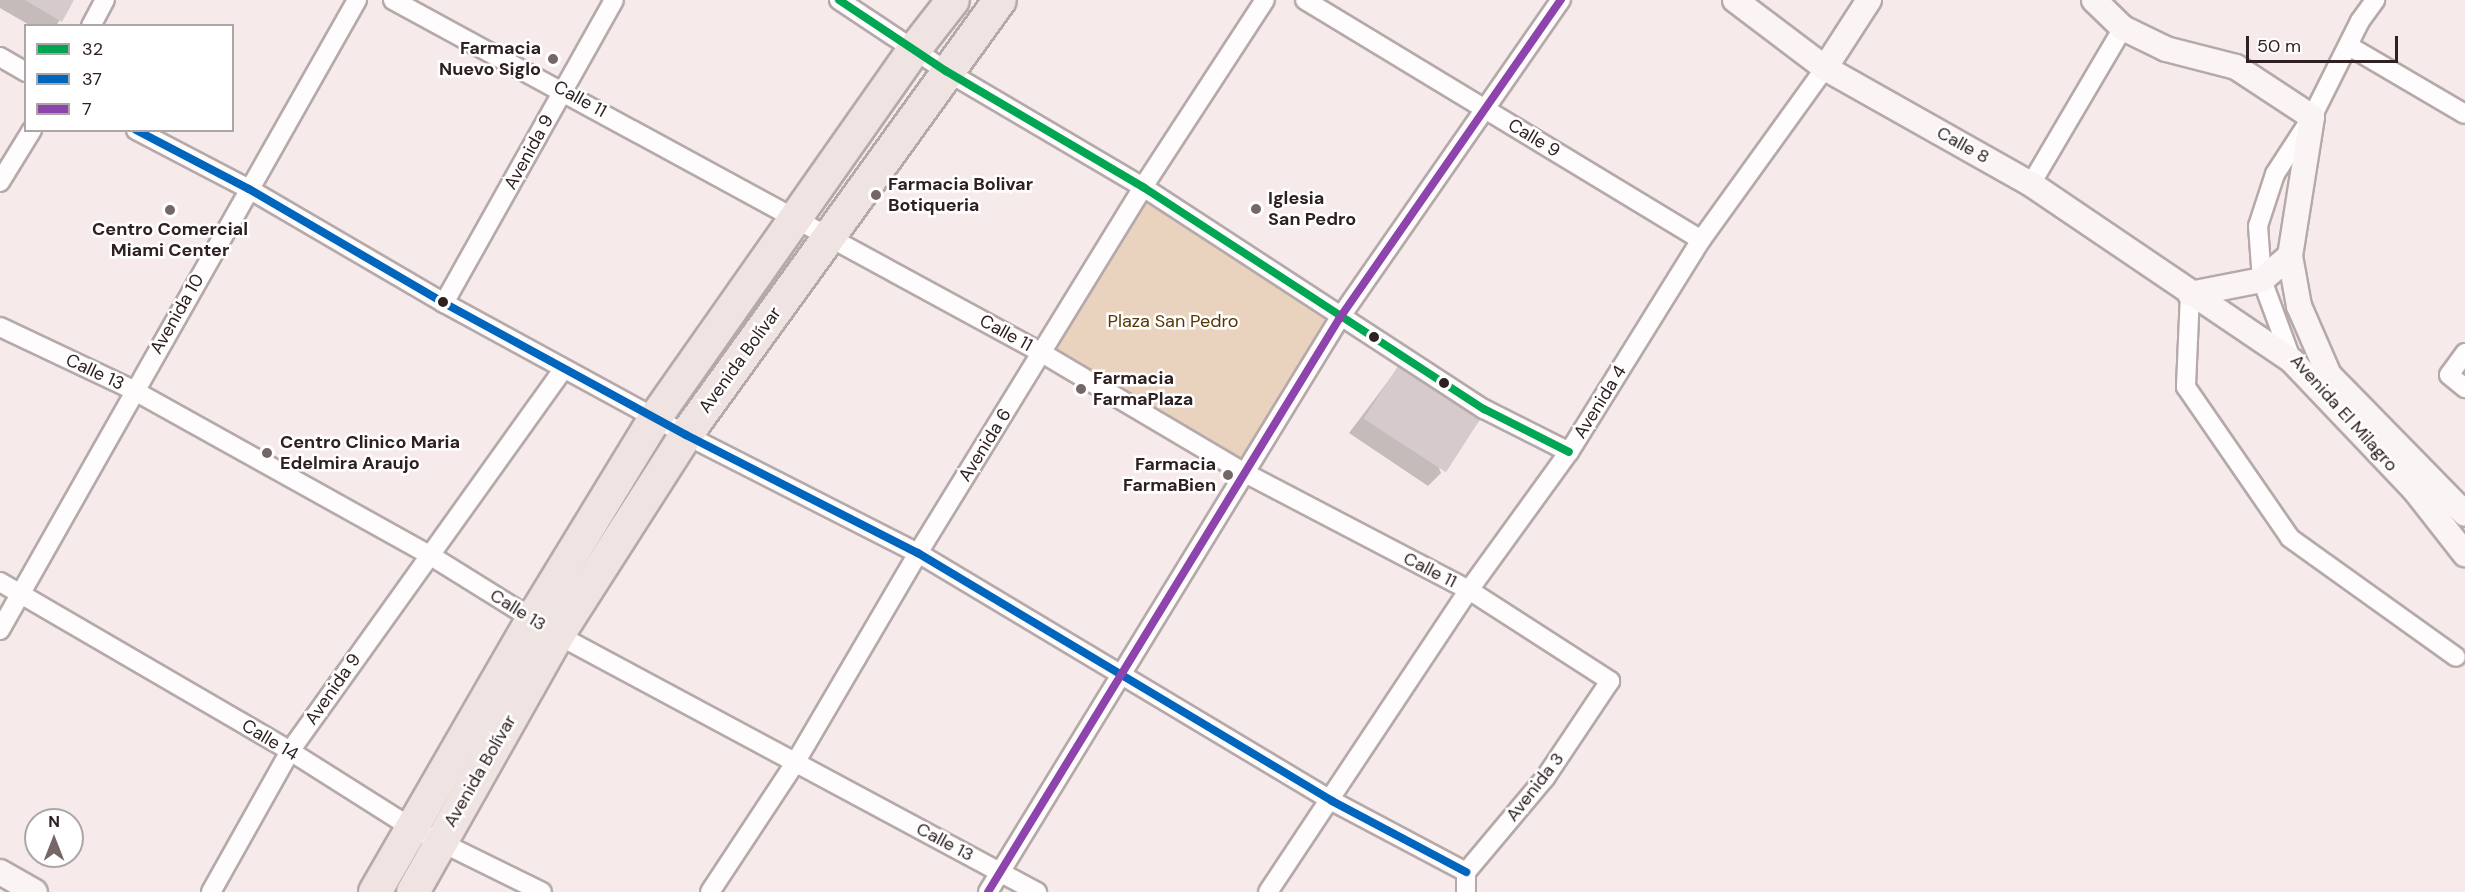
<!DOCTYPE html>
<meta charset="utf-8">
<style>
body{margin:0}
#map{position:relative;width:2465px;height:892px;overflow:hidden;background:#f7eaea;font-family:"DM Sans",sans-serif}
div>[style]{position:absolute}
.green>*{inset:0;background:#e9d2be;transform-origin:0 0}
.shadow>*{inset:0;background:#0003}
.building>*{inset:0;background:#d7cacd;transform-origin:0 0}
.roads{filter:drop-shadow(2px 0 #b6a9aa) drop-shadow(-2px 0 #b6a9aa) drop-shadow(0 2px #b6a9aa) drop-shadow(0 -2px #b6a9aa)}
.street>*{height:18px;margin:-9px;padding:0 9px;transform-origin:9px;border-radius:9px;background:#fefcfc}
.secondary>*{height:24px;margin:-12px;padding:0 12px;transform-origin:12px;border-radius:12px;background:#faf5f4}
.highway>*{height:32px;margin:-16px;padding:0 16px;transform-origin:16px;border-radius:16px;background:#efe4e1}
.bus-1>*{height:8px;margin:-4px;padding:0 4px;transform-origin:4px;border-radius:4px;background:#00a651}
.bus-2>*{height:8px;margin:-4px;padding:0 4px;transform-origin:4px;border-radius:4px;background:#0065bd}
.bus-3>*{height:8px;margin:-4px;padding:0 4px;transform-origin:4px;border-radius:4px;background:#8e44ad}
.dots>*{width:16px;height:16px;translate:-50% -50%;box-sizing:border-box;border:3px solid #fff;border-radius:50%}
span{translate:-50% -50%;white-space:nowrap;text-align:center;line-height:1.15;-webkit-text-stroke:5px #fff;paint-order:stroke}
.poi-label{font-size:18px;color:#2f2021;font-weight:700}
.right{translate:-100% -50%;text-align:right}
.left{translate:0 -50%;text-align:left}
.street-label{font-size:18px;color:#2f2021}
.park-label{font-size:18px;color:#573600}
.legend{position:absolute;left:24px;top:24px;width:210px;height:108px;box-sizing:border-box;background:#fff;border:2px solid #aca6a6;margin:0;padding:8px 10px;list-style:none;font-size:18px;color:#2f2021}
.legend li{display:flex;align-items:center;gap:12px;height:30px}
.legend b{width:30px;border:2px solid #aca6a6}
.north{position:absolute;left:24px;top:808px;width:60px;height:60px;box-sizing:border-box;background:#fff;border:2px solid #aca6a6;border-radius:50%;rotate:0deg;font-size:16px;font-weight:700;line-height:24px;text-align:center;color:#2f2021}
.north::after{content:'';display:block;margin:auto;width:21px;height:27px;background:#756767;clip-path:polygon(50% 0,100% 100%,50% 72%,0 100%)}
.scale{position:absolute;left:2246px;top:36px;width:152px;height:27px;box-sizing:border-box;border:3px solid #2f2021;border-top:0;padding-left:8px;font-size:18px;line-height:21px;white-space:nowrap;color:#2f2021;-webkit-text-stroke:4px #fff;paint-order:stroke}
</style>
<div id="map">
<div class="green">
<div style="left:1143px;top:187px;width:236px;height:194px;rotate:34deg"></div>
</div>
<div class="shadow">
<div style="clip-path:polygon(0 0,72px 0,56px 26px,31px 26px,0 8px)"></div>
<div style="clip-path:polygon(1398px 368px,1441px 473px,1428px 486px,1349px 433px)"></div>
</div>
<div class="building">
<div style="clip-path:polygon(25px 0,74px 0,62px 22px)"></div>
<div style="left:1398px;top:366px;width:98px;height:63px;rotate:33deg"></div>
</div>
<div class="roads">
<div class="street">
<div style="left:393px;top:0;width:739px;rotate:28.54deg"></div>
<div style="left:1042px;top:353px;width:234px;rotate:30.6deg"></div>
<div style="left:1243px;top:472px;width:255px;rotate:27.6deg"></div>
<div style="left:1469px;top:590px;width:168px;rotate:32.8deg"></div>
<div style="left:1610px;top:681px;width:117px;rotate:123.8deg"></div>
<div style="left:1545px;top:778px;width:123px;rotate:130deg"></div>
<div style="left:1466px;top:872px;width:20px;rotate:90deg"></div>
<div style="left:839px;top:0;width:128px;rotate:33.6deg"></div>
<div style="left:946px;top:71px;width:229px;rotate:30.5deg"></div>
<div style="left:1143px;top:187px;width:407px;rotate:33.1deg"></div>
<div style="left:1484px;top:409px;width:95px;rotate:26.8deg"></div>
<div style="left:1305px;top:0;width:463px;rotate:31.2deg"></div>
<div style="left:91px;top:26px;width:30px;rotate:-62deg"></div>
<div style="left:2349px;top:46px;width:134px;rotate:30.4deg"></div>
<div style="left:0;top:57px;width:30px;rotate:30deg"></div>
<div style="left:136px;top:130px;width:127px;rotate:27.6deg"></div>
<div style="left:249px;top:189px;width:226px;rotate:30.3deg"></div>
<div style="left:444px;top:303px;width:276px;rotate:28.6deg"></div>
<div style="left:686px;top:435px;width:260px;rotate:27deg"></div>
<div style="left:918px;top:553px;width:483px;rotate:30.9deg"></div>
<div style="left:1332px;top:801px;width:152px;rotate:27.9deg"></div>
<div style="left:0;top:182px;width:61px;rotate:-58.4deg"></div>
<div style="left:2031px;top:184px;width:181px;rotate:-59.5deg"></div>
<div style="left:2190px;top:294px;width:93px;rotate:92.5deg"></div>
<div style="left:2186px;top:387px;width:183px;rotate:55.4deg"></div>
<div style="left:2290px;top:538px;width:204px;rotate:35.6deg"></div>
<div style="left:444px;top:303px;width:347px;rotate:-60.7deg"></div>
<div style="left:0;top:327px;width:147px;rotate:25.3deg"></div>
<div style="left:133px;top:390px;width:338px;rotate:29.1deg"></div>
<div style="left:428px;top:554px;width:153px;rotate:31.9deg"></div>
<div style="left:558px;top:635px;width:544px;rotate:28.22deg"></div>
<div style="left:2465px;top:353px;width:27px;rotate:126deg"></div>
<div style="left:2449px;top:375px;width:21px;rotate:39deg"></div>
<div style="left:2292px;top:361px;width:86px;rotate:-110.3deg"></div>
<div style="left:2262px;top:280px;width:54px;rotate:-94.2deg"></div>
<div style="left:2258px;top:226px;width:55px;rotate:-71.9deg"></div>
<div style="left:2275px;top:174px;width:68px;rotate:-57deg"></div>
<div style="left:2312px;top:117px;width:107px;rotate:-63.4deg"></div>
<div style="left:2360px;top:21px;width:26px;rotate:-54deg"></div>
<div style="left:0;top:582px;width:336px;rotate:30.2deg"></div>
<div style="left:290px;top:751px;width:142px;rotate:32.3deg"></div>
<div style="left:410px;top:827px;width:147px;rotate:26.2deg"></div>
<div style="left:0;top:630px;width:724px;rotate:-60.46deg"></div>
<div style="left:211px;top:892px;width:162px;rotate:-60.7deg"></div>
<div style="left:290px;top:751px;width:470px;rotate:-54.4deg"></div>
<div style="left:710px;top:892px;width:154px;rotate:-56.6deg"></div>
<div style="left:795px;top:763px;width:243px;rotate:-59.6deg"></div>
<div style="left:918px;top:553px;width:430px;rotate:-58.4deg"></div>
<div style="left:1143px;top:187px;width:223px;rotate:-56.9deg"></div>
<div style="left:988px;top:892px;width:672px;rotate:-58.51deg"></div>
<div style="left:1339px;top:319px;width:389px;rotate:-55.2deg"></div>
<div style="left:1268px;top:892px;width:363px;rotate:-56.4deg"></div>
<div style="left:1469px;top:590px;width:170px;rotate:-54.1deg"></div>
<div style="left:1569px;top:452px;width:250px;rotate:-58.1deg"></div>
<div style="left:1701px;top:240px;width:212px;rotate:-54.2deg"></div>
</div>
<div class="secondary">
<div style="left:1735px;top:0;width:113px;rotate:37.1deg"></div>
<div style="left:1825px;top:68px;width:236px;rotate:29.4deg"></div>
<div style="left:2031px;top:184px;width:315px;rotate:34.1deg"></div>
<div style="left:2292px;top:361px;width:177px;rotate:46.4deg"></div>
<div style="left:2414px;top:489px;width:83px;rotate:51.9deg"></div>
<div style="left:2094px;top:0;width:40px;rotate:44deg"></div>
<div style="left:2123px;top:28px;width:48px;rotate:26deg"></div>
<div style="left:2166px;top:49px;width:72px;rotate:14.4deg"></div>
<div style="left:2236px;top:67px;width:91px;rotate:33.3deg"></div>
<div style="left:2312px;top:117px;width:141px;rotate:99deg"></div>
<div style="left:2290px;top:256px;width:51px;rotate:79.8deg"></div>
<div style="left:2299px;top:306px;width:75px;rotate:66.5deg"></div>
<div style="left:2329px;top:375px;width:194px;rotate:45.6deg"></div>
<div style="left:1825px;top:68px;width:81px;rotate:-57.1deg"></div>
<div style="left:2190px;top:294px;width:73px;rotate:-11deg"></div>
<div style="left:2262px;top:280px;width:37px;rotate:-41deg"></div>
<div style="left:0;top:872px;width:40px;rotate:29.7deg"></div>
</div>
<div class="highway">
<div style="left:375px;top:892px;width:316px;rotate:-60deg"></div>
<div style="left:533px;top:618px;width:234px;rotate:-58.6deg"></div>
<div style="left:655px;top:418px;width:450px;rotate:-54.9deg"></div>
<div style="left:914px;top:50px;width:63px;rotate:-52deg"></div>
<div style="left:413px;top:892px;width:295px;rotate:-60.6deg"></div>
<div style="left:558px;top:635px;width:237px;rotate:-57.4deg"></div>
<div style="left:686px;top:435px;width:536px;rotate:-54.18deg"></div>
</div>
</div>
<div class="bus-1">
<div style="left:839px;top:0;width:128px;rotate:33.6deg"></div>
<div style="left:946px;top:71px;width:229px;rotate:30.5deg"></div>
<div style="left:1143px;top:187px;width:407px;rotate:33.1deg"></div>
<div style="left:1484px;top:409px;width:95px;rotate:26.8deg"></div>
</div>
<div class="bus-2">
<div style="left:136px;top:130px;width:127px;rotate:27.6deg"></div>
<div style="left:249px;top:189px;width:226px;rotate:30.3deg"></div>
<div style="left:444px;top:303px;width:276px;rotate:28.6deg"></div>
<div style="left:686px;top:435px;width:260px;rotate:27deg"></div>
<div style="left:918px;top:553px;width:483px;rotate:30.9deg"></div>
<div style="left:1332px;top:801px;width:152px;rotate:27.9deg"></div>
</div>
<div class="bus-3">
<div style="left:988px;top:892px;width:672px;rotate:-58.51deg"></div>
<div style="left:1339px;top:319px;width:389px;rotate:-55.2deg"></div>
</div>
<div class="dots">
<div style="left:553px;top:59px;background:#756767"></div>
<div style="left:876px;top:195px;background:#756767"></div>
<div style="left:1256px;top:209px;background:#756767"></div>
<div style="left:170px;top:210px;background:#756767"></div>
<div style="left:443px;top:302px;background:#2f2021"></div>
<div style="left:1374px;top:337px;background:#2f2021"></div>
<div style="left:1444px;top:383px;background:#2f2021"></div>
<div style="left:1081px;top:389px;background:#756767"></div>
<div style="left:267px;top:453px;background:#756767"></div>
<div style="left:1228px;top:475px;background:#756767"></div>
</div>
<div class="poi-label">
<span class="right" style="left:541px;top:59px">Farmacia<br>Nuevo Siglo</span>
<span class="left" style="left:888px;top:195px">Farmacia Bolivar<br>Botiqueria</span>
<span class="left" style="left:1268px;top:209px">Iglesia<br>San Pedro</span>
<span style="left:170px;top:240px">Centro Comercial<br>Miami Center</span>
<span class="left" style="left:1093px;top:389px">Farmacia<br>FarmaPlaza</span>
<span class="left" style="left:280px;top:453px">Centro Clinico Maria<br>Edelmira Araujo</span>
<span class="right" style="left:1216px;top:475px">Farmacia<br>FarmaBien</span>
</div>
<div class="street-label">
<span style="left:580px;top:99px;rotate:29deg">Calle 11</span>
<span style="left:1534px;top:138px;rotate:31deg">Calle 9</span>
<span style="left:1963px;top:145px;rotate:29deg">Calle 8</span>
<span style="left:529px;top:152px;rotate:-61deg">Avenida 9</span>
<span style="left:177px;top:314px;rotate:-60deg">Avenida 10</span>
<span style="left:1006px;top:333px;rotate:29deg">Calle 11</span>
<span style="left:740px;top:360px;rotate:-54deg">Avenida Bolívar</span>
<span style="left:95px;top:372px;rotate:25deg">Calle 13</span>
<span style="left:1600px;top:402px;rotate:-58deg">Avenida 4</span>
<span style="left:2344px;top:413px;rotate:48deg">Avenida El Milagro</span>
<span style="left:985px;top:445px;rotate:-58deg">Avenida 6</span>
<span style="left:1430px;top:570px;rotate:27deg">Calle 11</span>
<span style="left:518px;top:610px;rotate:32deg">Calle 13</span>
<span style="left:333px;top:689px;rotate:-55deg">Avenida 9</span>
<span style="left:270px;top:740px;rotate:31deg">Calle 14</span>
<span style="left:480px;top:771px;rotate:-60deg">Avenida Bolívar</span>
<span style="left:1535px;top:787px;rotate:-52deg">Avenida 3</span>
<span style="left:945px;top:842px;rotate:28deg">Calle 13</span>
</div>
<div class="park-label">
<span style="left:1173px;top:321px">Plaza San Pedro</span>
</div>
<ul class="legend">
<li><b style="height:8px;background:#00a651"></b>32</li>
<li><b style="height:8px;background:#0065bd"></b>37</li>
<li><b style="height:8px;background:#8e44ad"></b>7</li>
</ul>
<div class="north">N</div>
<div class="scale">50 m</div>
</div>
